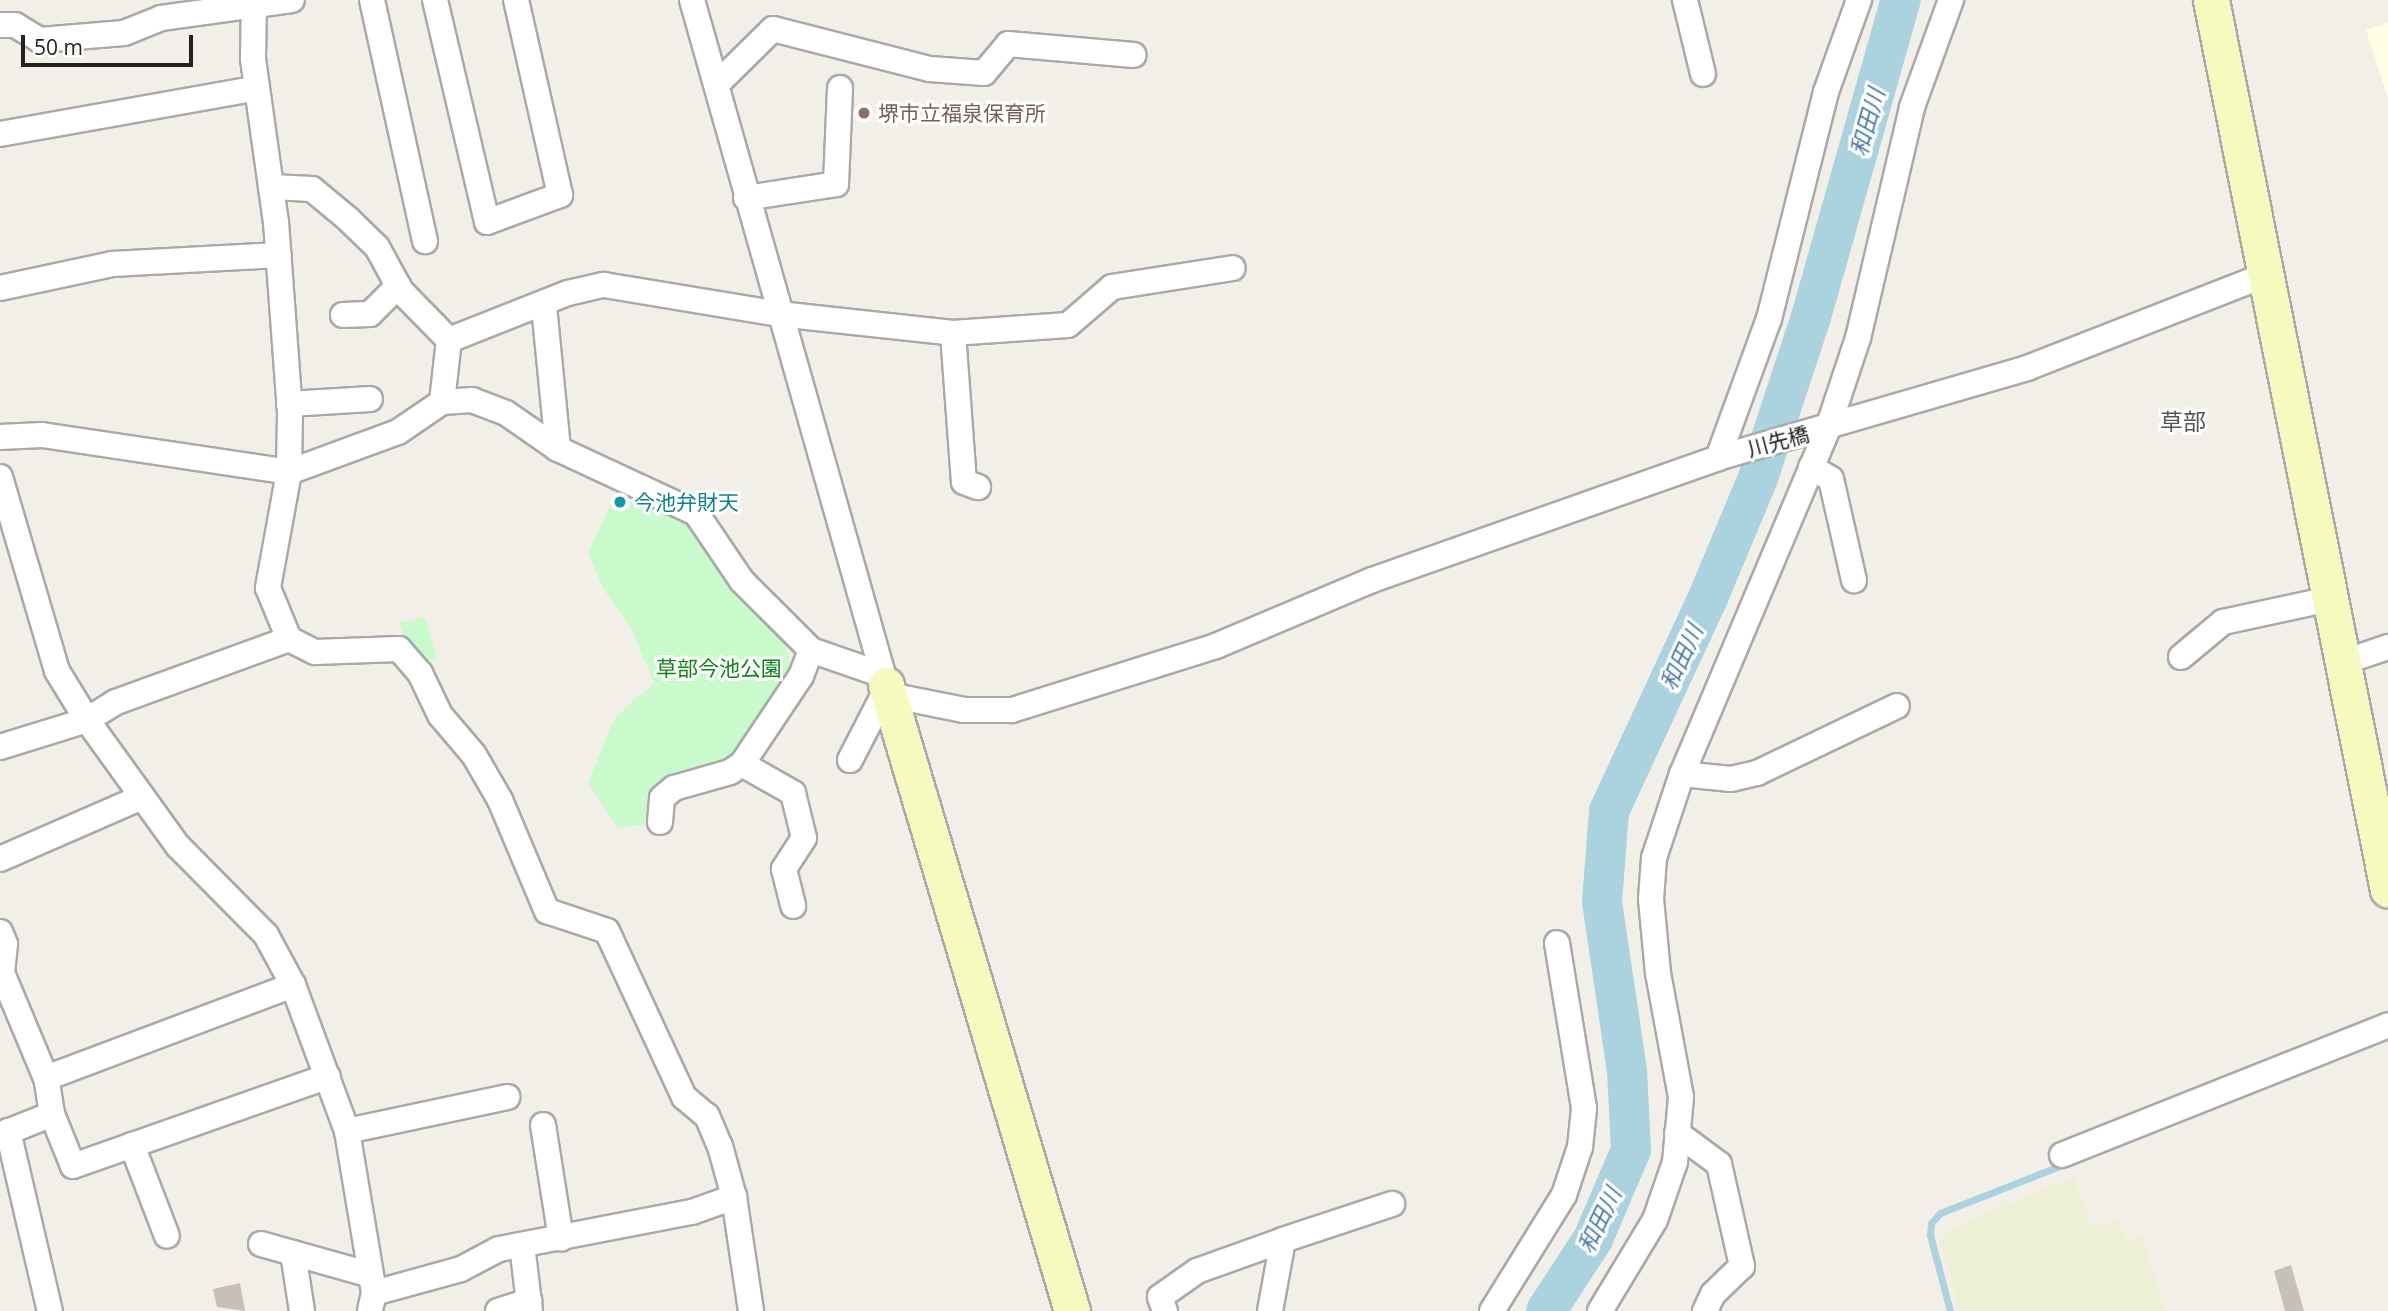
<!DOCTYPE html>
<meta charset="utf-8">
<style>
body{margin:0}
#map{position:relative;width:2388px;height:1311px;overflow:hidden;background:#f2efe9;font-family:"Open Sans","Noto Sans JP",sans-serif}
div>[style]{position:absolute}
.education>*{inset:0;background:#ffffe5}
.farmland>*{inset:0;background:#eef0d5}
.park>*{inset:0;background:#c8facc}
.stream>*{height:7px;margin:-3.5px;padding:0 3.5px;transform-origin:3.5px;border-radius:3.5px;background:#aad3df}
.river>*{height:40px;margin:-20px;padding:0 20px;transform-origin:20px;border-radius:20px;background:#aad3df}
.building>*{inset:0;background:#c7bfb8}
.roads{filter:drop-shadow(2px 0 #a9a9a9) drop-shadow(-2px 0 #a9a9a9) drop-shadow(0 2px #a9a9a9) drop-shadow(0 -2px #a9a9a9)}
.street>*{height:24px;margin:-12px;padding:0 12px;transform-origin:12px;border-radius:12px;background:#fff}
.secondary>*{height:35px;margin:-17.5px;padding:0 17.5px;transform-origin:17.5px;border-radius:17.5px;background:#f7fabf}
.dots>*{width:19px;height:19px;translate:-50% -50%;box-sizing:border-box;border:4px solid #fff;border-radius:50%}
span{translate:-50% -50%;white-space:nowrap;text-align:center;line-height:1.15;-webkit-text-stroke:6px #fff;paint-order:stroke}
.education-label{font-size:21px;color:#785e54}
.left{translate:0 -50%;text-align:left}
.street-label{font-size:21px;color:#222}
.culture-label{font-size:21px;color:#0d838f}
.park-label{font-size:21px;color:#0c8416}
.water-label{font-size:23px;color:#4a7aab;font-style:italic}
.neighbourhood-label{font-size:23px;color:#555}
.scale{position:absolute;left:21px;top:35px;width:172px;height:32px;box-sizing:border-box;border:4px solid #222;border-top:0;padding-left:9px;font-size:21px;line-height:24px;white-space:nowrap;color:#222;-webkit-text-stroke:5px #fff;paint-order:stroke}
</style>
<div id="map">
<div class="education">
<div style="clip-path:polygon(2388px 23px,2388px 98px,2366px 30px)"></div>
</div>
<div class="farmland">
<div style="clip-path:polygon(2074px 1176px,2092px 1227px,2118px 1219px,2126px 1240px,2142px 1235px,2165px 1311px,1960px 1311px,1939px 1239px,1950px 1229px)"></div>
</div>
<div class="park">
<div style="clip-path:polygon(616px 493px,688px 524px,724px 578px,786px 643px,792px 674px,737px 756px,687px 773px,654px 823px,618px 828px,588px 783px,614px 719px,654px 682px,631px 628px,604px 590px,588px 553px)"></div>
<div style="clip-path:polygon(425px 617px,437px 659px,424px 662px,409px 648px,399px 622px)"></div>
</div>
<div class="stream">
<div style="left:1950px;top:1311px;width:79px;rotate:-104.7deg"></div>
<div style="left:1930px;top:1235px;width:12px;rotate:-85deg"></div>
<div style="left:1931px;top:1223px;width:13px;rotate:-48deg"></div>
<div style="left:1940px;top:1213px;width:136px;rotate:-21.5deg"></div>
</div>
<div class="river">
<div style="left:1546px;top:1311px;width:86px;rotate:-56.9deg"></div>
<div style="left:1593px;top:1239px;width:97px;rotate:-66.9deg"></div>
<div style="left:1631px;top:1150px;width:79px;rotate:-92.9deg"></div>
<div style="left:1627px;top:1071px;width:171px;rotate:-98.4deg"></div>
<div style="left:1602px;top:902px;width:91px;rotate:-85.6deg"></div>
<div style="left:1609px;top:811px;width:233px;rotate:-65.1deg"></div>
<div style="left:1707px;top:600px;width:132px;rotate:-67.3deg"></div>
<div style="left:1758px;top:478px;width:169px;rotate:-71.8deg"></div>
<div style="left:1811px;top:317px;width:330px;rotate:-74.2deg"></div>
</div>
<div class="building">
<div style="clip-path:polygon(2291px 1265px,2304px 1311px,2285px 1311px,2274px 1271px)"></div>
<div style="clip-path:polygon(240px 1283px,245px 1311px,217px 1307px,213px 1289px)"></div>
</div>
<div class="roads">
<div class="street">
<div style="left:254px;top:0;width:59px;rotate:91deg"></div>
<div style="left:253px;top:59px;width:165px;rotate:82deg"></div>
<div style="left:276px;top:222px;width:192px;rotate:85.8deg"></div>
<div style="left:290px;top:413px;width:59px;rotate:91deg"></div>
<div style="left:289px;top:472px;width:118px;rotate:100.3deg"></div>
<div style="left:268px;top:588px;width:55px;rotate:67.6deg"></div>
<div style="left:289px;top:639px;width:29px;rotate:27deg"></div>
<div style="left:315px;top:652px;width:84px;rotate:-2deg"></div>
<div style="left:399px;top:649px;width:32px;rotate:49deg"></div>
<div style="left:420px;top:673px;width:47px;rotate:64.5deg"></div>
<div style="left:440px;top:715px;width:52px;rotate:49.6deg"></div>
<div style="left:474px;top:755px;width:52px;rotate:60deg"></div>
<div style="left:500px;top:800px;width:121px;rotate:67.1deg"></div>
<div style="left:547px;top:911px;width:63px;rotate:18.4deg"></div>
<div style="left:607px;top:931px;width:183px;rotate:65.1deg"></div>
<div style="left:684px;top:1097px;width:30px;rotate:40deg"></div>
<div style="left:707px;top:1116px;width:33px;rotate:67deg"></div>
<div style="left:720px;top:1146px;width:53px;rotate:74.6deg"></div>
<div style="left:734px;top:1197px;width:115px;rotate:81.5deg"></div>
<div style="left:372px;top:0;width:247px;rotate:77.6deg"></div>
<div style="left:435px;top:0;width:228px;rotate:76.8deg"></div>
<div style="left:487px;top:222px;width:78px;rotate:-20.3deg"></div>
<div style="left:560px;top:195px;width:200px;rotate:-102.7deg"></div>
<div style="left:692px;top:0;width:712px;rotate:74.19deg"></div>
<div style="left:1685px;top:0;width:76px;rotate:76.3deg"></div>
<div style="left:0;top:25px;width:15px"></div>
<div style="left:15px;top:25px;width:29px;rotate:31deg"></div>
<div style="left:40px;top:40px;width:84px;rotate:-4.8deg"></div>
<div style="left:124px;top:33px;width:40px;rotate:-22deg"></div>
<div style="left:161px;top:18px;width:132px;rotate:-7.8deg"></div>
<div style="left:718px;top:83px;width:77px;rotate:-44.5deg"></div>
<div style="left:773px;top:29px;width:162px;rotate:14.3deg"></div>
<div style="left:930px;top:69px;width:54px;rotate:4.2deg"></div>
<div style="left:984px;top:73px;width:38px;rotate:-50deg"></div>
<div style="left:1008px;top:44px;width:126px;rotate:5deg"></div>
<div style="left:0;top:134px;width:261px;rotate:-10.1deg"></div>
<div style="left:271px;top:187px;width:41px;rotate:2.8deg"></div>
<div style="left:312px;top:189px;width:47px;rotate:39.8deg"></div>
<div style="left:348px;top:219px;width:40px;rotate:44deg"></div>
<div style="left:377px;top:247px;width:50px;rotate:61.4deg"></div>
<div style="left:401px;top:291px;width:69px;rotate:45.6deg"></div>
<div style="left:746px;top:198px;width:91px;rotate:-8.8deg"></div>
<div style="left:836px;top:184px;width:96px;rotate:-87.6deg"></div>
<div style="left:0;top:288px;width:115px;rotate:-12.1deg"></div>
<div style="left:112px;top:264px;width:167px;rotate:-3.1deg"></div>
<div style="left:544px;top:306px;width:144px;rotate:84.4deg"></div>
<div style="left:343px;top:315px;width:27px;rotate:-2deg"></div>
<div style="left:370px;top:314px;width:40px;rotate:-45deg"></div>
<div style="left:953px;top:333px;width:149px;rotate:85.8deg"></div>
<div style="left:964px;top:482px;width:15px;rotate:20deg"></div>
<div style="left:442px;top:402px;width:30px;rotate:-4deg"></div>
<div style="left:472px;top:400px;width:36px;rotate:21deg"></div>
<div style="left:506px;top:413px;width:63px;rotate:34.7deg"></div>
<div style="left:558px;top:449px;width:152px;rotate:24.9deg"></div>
<div style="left:696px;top:513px;width:82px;rotate:55.9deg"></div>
<div style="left:742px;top:581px;width:98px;rotate:45deg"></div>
<div style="left:289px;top:404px;width:81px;rotate:-3.5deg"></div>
<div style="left:0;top:437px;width:42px;rotate:-2.7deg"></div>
<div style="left:42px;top:435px;width:250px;rotate:8.5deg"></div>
<div style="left:289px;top:472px;width:116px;rotate:-20.2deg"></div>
<div style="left:398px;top:432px;width:53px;rotate:-34.3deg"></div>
<div style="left:442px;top:402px;width:62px;rotate:-83.6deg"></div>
<div style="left:449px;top:340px;width:128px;rotate:-21.6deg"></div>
<div style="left:568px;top:293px;width:37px;rotate:-13deg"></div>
<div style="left:604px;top:285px;width:177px;rotate:9.4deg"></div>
<div style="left:779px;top:314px;width:175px;rotate:6.2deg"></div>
<div style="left:953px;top:333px;width:115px;rotate:-4deg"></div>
<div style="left:1068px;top:325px;width:58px;rotate:-40.8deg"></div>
<div style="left:1112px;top:287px;width:122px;rotate:-8.9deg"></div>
<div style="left:1718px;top:458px;width:148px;rotate:-69.9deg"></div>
<div style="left:1769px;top:319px;width:234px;rotate:-75.9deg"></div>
<div style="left:1826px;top:92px;width:98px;rotate:-70.3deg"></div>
<div style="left:1811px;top:467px;width:23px;rotate:31deg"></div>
<div style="left:1831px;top:479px;width:104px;rotate:77.2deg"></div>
<div style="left:0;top:477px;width:202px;rotate:73.6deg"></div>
<div style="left:57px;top:671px;width:57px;rotate:58.5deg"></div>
<div style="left:87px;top:720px;width:155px;rotate:54.2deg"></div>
<div style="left:178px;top:846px;width:125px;rotate:45.3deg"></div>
<div style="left:266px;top:935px;width:57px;rotate:61.6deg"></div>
<div style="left:293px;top:985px;width:156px;rotate:69.7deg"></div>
<div style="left:347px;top:1131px;width:164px;rotate:80.5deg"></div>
<div style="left:374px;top:1293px;width:18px;rotate:103deg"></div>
<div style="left:2181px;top:657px;width:55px;rotate:-39.8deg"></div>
<div style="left:2223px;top:622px;width:108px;rotate:-12.2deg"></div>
<div style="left:2341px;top:663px;width:50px;rotate:-18.8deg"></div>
<div style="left:0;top:747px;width:91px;rotate:-17.2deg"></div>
<div style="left:87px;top:720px;width:34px;rotate:-32deg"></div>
<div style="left:116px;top:702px;width:184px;rotate:-20deg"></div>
<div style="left:850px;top:760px;width:68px;rotate:-62.7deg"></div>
<div style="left:881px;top:700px;width:9px;rotate:-32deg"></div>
<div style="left:889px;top:695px;width:76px;rotate:11.3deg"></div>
<div style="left:964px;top:710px;width:48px"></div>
<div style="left:1012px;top:710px;width:214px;rotate:-17.4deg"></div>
<div style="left:1216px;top:646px;width:169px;rotate:-22.9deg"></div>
<div style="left:1372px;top:580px;width:367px;rotate:-19.4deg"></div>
<div style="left:1718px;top:458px;width:322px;rotate:-16.2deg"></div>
<div style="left:2027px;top:368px;width:256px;rotate:-21.3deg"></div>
<div style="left:742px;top:764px;width:59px;rotate:29.6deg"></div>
<div style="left:793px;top:793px;width:46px;rotate:76.3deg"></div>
<div style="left:804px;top:838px;width:37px;rotate:123deg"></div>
<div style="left:784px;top:869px;width:38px;rotate:76deg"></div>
<div style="left:1682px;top:774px;width:49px;rotate:5.8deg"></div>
<div style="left:1731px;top:779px;width:27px;rotate:-13deg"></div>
<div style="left:1757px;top:773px;width:155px;rotate:-25.6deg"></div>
<div style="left:660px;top:822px;width:24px;rotate:-85deg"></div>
<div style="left:662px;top:798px;width:16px;rotate:-40deg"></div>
<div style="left:674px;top:788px;width:58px;rotate:-15.9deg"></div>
<div style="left:730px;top:772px;width:14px;rotate:-34deg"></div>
<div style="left:742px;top:764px;width:106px;rotate:-56.2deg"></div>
<div style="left:801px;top:676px;width:28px;rotate:-69deg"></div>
<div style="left:811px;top:650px;width:76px;rotate:19.1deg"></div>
<div style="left:0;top:859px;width:155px;rotate:-23.6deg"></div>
<div style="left:0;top:932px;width:13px;rotate:67deg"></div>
<div style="left:5px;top:944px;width:29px;rotate:96deg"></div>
<div style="left:2px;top:973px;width:114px;rotate:67.3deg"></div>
<div style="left:52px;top:1114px;width:56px;rotate:68deg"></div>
<div style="left:73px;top:1166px;width:270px;rotate:-19.4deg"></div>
<div style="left:543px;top:1125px;width:115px;rotate:81deg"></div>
<div style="left:8px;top:1131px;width:185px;rotate:76.9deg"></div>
<div style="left:347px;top:1131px;width:164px;rotate:-12deg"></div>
<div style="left:1677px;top:1133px;width:52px;rotate:36.4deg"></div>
<div style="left:1719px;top:1164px;width:105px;rotate:77.3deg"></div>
<div style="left:1742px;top:1266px;width:40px;rotate:136deg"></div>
<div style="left:1713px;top:1294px;width:19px;rotate:115deg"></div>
<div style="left:0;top:1135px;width:56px;rotate:-22deg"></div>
<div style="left:52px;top:1114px;width:36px;rotate:-99deg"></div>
<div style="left:46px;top:1078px;width:264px;rotate:-20.6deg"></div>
<div style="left:132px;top:1145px;width:97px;rotate:69deg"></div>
<div style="left:2062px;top:1155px;width:351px;rotate:-21.7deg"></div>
<div style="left:261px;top:1244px;width:114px;rotate:15.7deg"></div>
<div style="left:522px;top:1245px;width:66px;rotate:83.1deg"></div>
<div style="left:293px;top:1253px;width:59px;rotate:81.2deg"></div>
<div style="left:374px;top:1293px;width:90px;rotate:-15.4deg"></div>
<div style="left:461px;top:1269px;width:43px;rotate:-27.8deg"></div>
<div style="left:499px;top:1249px;width:197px;rotate:-10.9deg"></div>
<div style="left:692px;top:1212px;width:45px;rotate:-19.7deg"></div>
<div style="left:498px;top:1311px;width:33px;rotate:-18deg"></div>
<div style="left:1165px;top:1311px;width:15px;rotate:-110deg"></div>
<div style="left:1160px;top:1297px;width:45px;rotate:-35.1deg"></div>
<div style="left:1197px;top:1271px;width:91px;rotate:-19.8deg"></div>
<div style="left:1270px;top:1311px;width:72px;rotate:-79.6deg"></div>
<div style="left:1283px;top:1240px;width:115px;rotate:-18.3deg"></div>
<div style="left:1492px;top:1311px;width:137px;rotate:-58.2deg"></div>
<div style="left:1564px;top:1195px;width:51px;rotate:-71.6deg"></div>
<div style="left:1580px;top:1147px;width:39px;rotate:-84deg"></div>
<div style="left:1584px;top:1108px;width:167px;rotate:-99.3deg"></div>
<div style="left:1600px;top:1311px;width:106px;rotate:-58.9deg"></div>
<div style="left:1655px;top:1220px;width:61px;rotate:-71deg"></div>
<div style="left:1675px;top:1162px;width:65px;rotate:-84.7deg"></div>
<div style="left:1681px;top:1097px;width:126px;rotate:-100.5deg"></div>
<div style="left:1658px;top:973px;width:74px;rotate:-95.4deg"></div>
<div style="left:1651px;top:899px;width:41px;rotate:-85.8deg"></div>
<div style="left:1654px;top:858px;width:89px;rotate:-71.6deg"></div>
<div style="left:1682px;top:774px;width:376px;rotate:-67.1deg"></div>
<div style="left:1828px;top:428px;width:95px;rotate:-71.6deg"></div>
<div style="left:1858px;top:338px;width:237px;rotate:-76.8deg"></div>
<div style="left:1912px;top:107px;width:114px;rotate:-70deg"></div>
</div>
<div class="secondary">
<div style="left:2211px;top:0;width:907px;rotate:78.75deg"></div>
<div style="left:886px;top:685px;width:653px;rotate:73.45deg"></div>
</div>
</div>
<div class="dots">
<div style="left:864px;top:113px;background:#8d6e63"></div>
<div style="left:620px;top:502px;background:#0f9aa8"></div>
</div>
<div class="education-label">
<span class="left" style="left:878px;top:113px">堺市立福泉保育所</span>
</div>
<div class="street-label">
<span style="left:1778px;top:441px;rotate:-15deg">川先橋</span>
</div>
<div class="culture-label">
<span class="left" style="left:634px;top:502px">今池弁財天</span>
</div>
<div class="park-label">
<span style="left:719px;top:668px">草部今池公園</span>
</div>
<div class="water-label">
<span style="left:1867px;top:122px;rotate:-74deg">和田川</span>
<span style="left:1681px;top:657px;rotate:-65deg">和田川</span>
<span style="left:1599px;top:1220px;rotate:-64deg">和田川</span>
</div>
<div class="neighbourhood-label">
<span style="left:2183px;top:421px">草部</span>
</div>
<div class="scale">50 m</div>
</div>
